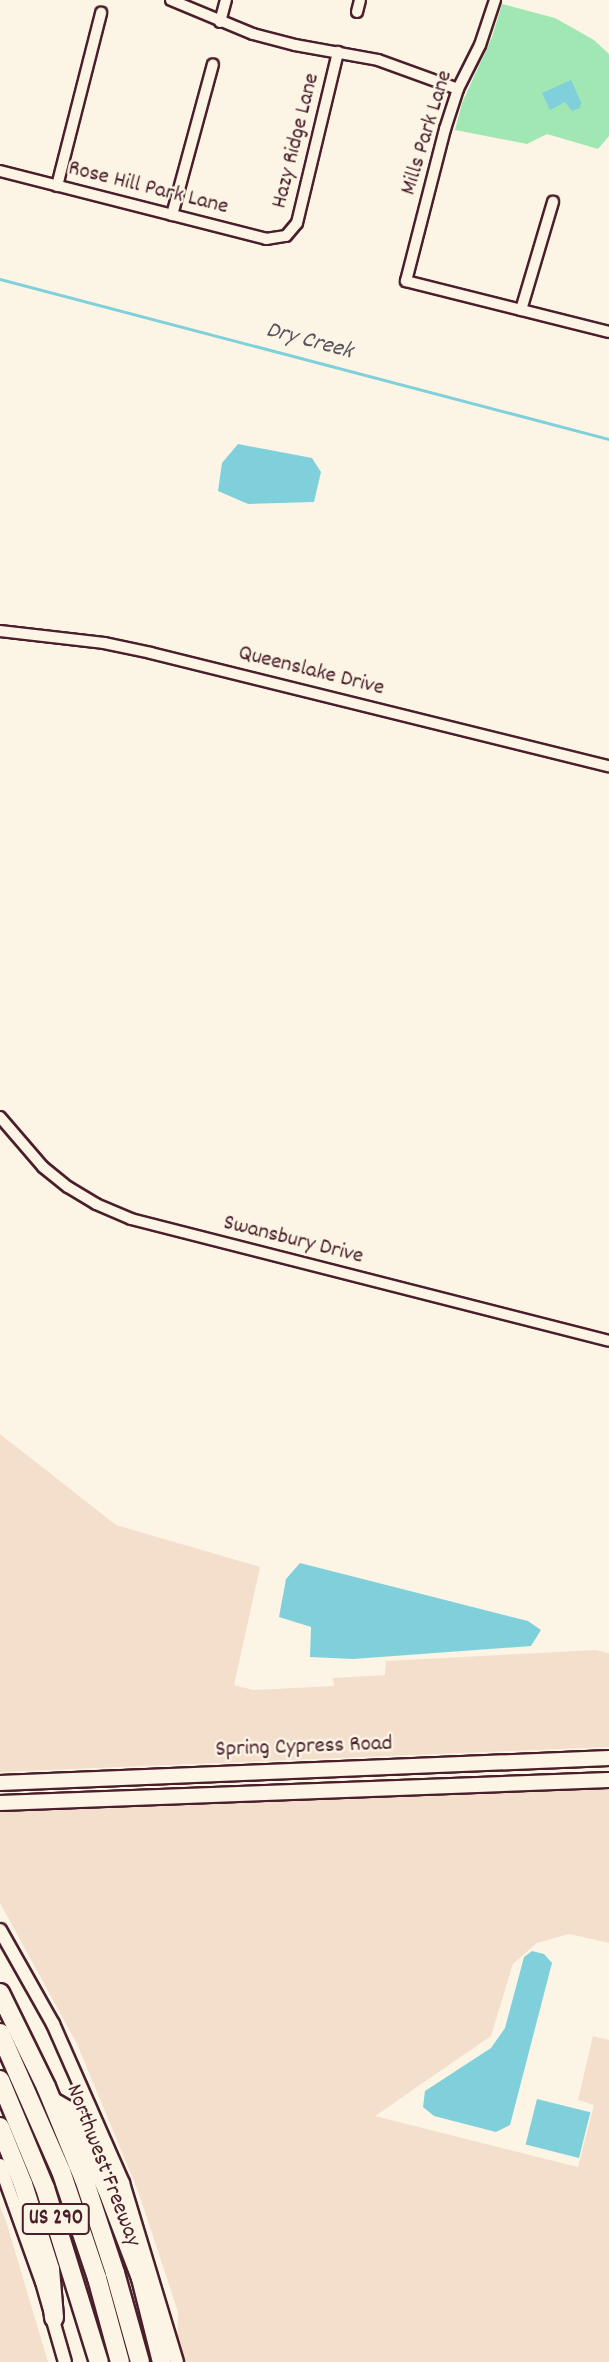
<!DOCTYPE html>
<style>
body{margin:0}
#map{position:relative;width:609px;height:2362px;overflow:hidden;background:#fcf5e5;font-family:Dekko,sans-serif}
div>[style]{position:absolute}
.built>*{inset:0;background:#f4dfcc}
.green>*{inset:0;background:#a1e7b4}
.water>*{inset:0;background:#80d0db;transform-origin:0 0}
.stream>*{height:2.5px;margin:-1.25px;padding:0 1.25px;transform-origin:1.25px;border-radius:1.25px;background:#80d0db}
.roads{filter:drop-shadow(2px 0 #4a1f2b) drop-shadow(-2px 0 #4a1f2b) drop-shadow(0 2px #4a1f2b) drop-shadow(0 -2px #4a1f2b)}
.minor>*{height:10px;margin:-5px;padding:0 5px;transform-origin:5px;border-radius:5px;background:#fcf5e5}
.secondary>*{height:12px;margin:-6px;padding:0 6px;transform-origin:6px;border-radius:6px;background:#fcf5e5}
.primary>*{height:14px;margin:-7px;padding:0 7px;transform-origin:7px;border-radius:7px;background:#fcf5e5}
.motorway>*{height:18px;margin:-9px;padding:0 9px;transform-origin:9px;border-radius:9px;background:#fcf5e5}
span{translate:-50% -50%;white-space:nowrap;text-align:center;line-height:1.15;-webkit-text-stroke:5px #fcf5e5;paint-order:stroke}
.shield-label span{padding:2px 5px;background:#fcf5e5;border:2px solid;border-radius:5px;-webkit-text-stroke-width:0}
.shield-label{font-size:21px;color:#4a1f2b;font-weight:700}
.street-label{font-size:23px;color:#4a1f2b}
.water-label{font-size:24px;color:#5a5460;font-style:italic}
</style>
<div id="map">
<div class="built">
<div style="clip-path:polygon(0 1434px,116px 1525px,260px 1567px,234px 1685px,253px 1690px,334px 1686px,333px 1678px,385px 1675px,386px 1661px,596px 1650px,609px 1653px,609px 1747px,0 1772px)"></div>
<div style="clip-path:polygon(609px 1789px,609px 1943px,569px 1934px,537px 1943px,513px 1964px,491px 2036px,375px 2116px,578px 2167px,594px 2105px,578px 2100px,593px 2036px,609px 2040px,609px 2362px,177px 2362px,178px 2312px,138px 2191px,77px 2044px,0 1903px,0 1812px)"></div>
<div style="clip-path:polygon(0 2207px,6px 2221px,48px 2362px,0 2362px)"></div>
</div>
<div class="green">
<div style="clip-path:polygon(502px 4px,555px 18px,594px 40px,609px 54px,609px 136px,598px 149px,547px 134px,527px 144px,455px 130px,462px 103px,492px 37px)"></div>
</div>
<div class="water">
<div style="clip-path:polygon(571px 80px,581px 102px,580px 108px,572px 111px,565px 102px,550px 110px,542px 93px)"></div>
<div style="clip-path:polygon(238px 444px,312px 458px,321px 472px,314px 502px,248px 504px,218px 491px,222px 463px)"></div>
<div style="clip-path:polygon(300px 1563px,528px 1621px,541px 1630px,531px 1646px,353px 1659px,310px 1657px,311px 1627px,279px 1617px,286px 1579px)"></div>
<div style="clip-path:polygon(532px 1951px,544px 1954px,552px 1963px,510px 2125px,496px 2132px,434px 2116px,423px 2107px,425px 2091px,491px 2048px,505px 2028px,524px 1957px)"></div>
<div style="left:537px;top:2099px;width:55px;height:47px;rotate:14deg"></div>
</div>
<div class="stream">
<div style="left:0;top:279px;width:630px;rotate:14.72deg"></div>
</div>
<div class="roads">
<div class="minor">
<div style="left:171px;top:0;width:89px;rotate:22.5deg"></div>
<div style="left:253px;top:34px;width:43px;rotate:14.7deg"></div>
<div style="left:295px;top:45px;width:84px;rotate:10.2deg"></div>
<div style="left:378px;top:60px;width:85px;rotate:19.9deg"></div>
<div style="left:495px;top:0;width:47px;rotate:108.4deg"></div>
<div style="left:480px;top:45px;width:49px;rotate:116.6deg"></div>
<div style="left:458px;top:89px;width:42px;rotate:108deg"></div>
<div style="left:445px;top:129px;width:157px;rotate:104.4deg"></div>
<div style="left:406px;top:281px;width:209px;rotate:14.1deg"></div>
<div style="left:357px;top:12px;width:12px;rotate:-76deg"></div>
<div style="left:220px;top:22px;width:23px;rotate:-75deg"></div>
<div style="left:0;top:171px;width:275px;rotate:14.3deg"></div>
<div style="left:266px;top:239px;width:20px;rotate:-9deg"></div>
<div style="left:286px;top:236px;width:17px;rotate:-50deg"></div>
<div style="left:297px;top:223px;width:176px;rotate:-76.5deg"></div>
<div style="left:57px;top:186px;width:179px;rotate:-75.7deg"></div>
<div style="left:172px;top:215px;width:156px;rotate:-74.8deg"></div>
<div style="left:521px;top:310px;width:113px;rotate:-73.5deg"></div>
<div style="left:0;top:631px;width:105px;rotate:6.6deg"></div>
<div style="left:104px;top:643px;width:48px;rotate:12deg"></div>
<div style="left:151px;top:653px;width:472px;rotate:13.9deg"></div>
<div style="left:0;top:1117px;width:66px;rotate:49.3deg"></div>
<div style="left:43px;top:1167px;width:32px;rotate:39deg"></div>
<div style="left:68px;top:1187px;width:33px;rotate:31deg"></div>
<div style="left:96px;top:1204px;width:38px;rotate:23deg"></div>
<div style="left:131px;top:1219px;width:493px;rotate:14.3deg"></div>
</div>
<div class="secondary">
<div style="left:0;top:1930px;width:108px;rotate:60.6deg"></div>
<div style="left:53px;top:2024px;width:174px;rotate:66.2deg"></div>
<div style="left:123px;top:2183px;width:187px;rotate:73.2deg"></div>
<div style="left:0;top:2165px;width:124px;rotate:70.3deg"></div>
<div style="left:42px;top:2282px;width:83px;rotate:74deg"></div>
</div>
<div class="primary">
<div style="left:0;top:1783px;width:610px;rotate:-2.35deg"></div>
<div style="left:0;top:1803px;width:609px;rotate:-2.16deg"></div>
</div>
<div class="motorway">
<div style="left:0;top:1993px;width:105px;rotate:63.9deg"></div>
<div style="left:46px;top:2087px;width:100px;rotate:67.6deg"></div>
<div style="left:84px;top:2179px;width:99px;rotate:71.7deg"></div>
<div style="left:115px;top:2273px;width:92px;rotate:74.3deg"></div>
<div style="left:0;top:2033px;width:151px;rotate:66.2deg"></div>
<div style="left:61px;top:2171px;width:113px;rotate:71.4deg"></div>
<div style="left:97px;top:2278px;width:87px;rotate:74.7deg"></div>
<div style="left:0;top:2080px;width:117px;rotate:67.4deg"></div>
<div style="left:45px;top:2188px;width:182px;rotate:72.8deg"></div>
<div style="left:53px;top:2102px;width:22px;rotate:30deg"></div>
<div style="left:72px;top:2113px;width:84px;rotate:65.3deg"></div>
<div style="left:107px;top:2189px;width:95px;rotate:69.1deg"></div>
<div style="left:141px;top:2278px;width:87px;rotate:76deg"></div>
<div style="left:0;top:2127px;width:61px;rotate:68deg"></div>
<div style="left:23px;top:2184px;width:89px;rotate:72.4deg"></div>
<div style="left:50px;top:2269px;width:49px;rotate:85.3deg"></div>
</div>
</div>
<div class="shield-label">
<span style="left:56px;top:2219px">US 290</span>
</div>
<div class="street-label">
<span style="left:428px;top:133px;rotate:-73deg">Mills Park Lane</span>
<span style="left:297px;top:141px;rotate:-76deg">Hazy Ridge Lane</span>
<span style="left:148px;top:189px;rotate:14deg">Rose Hill Park Lane</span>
<span style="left:311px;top:672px;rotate:14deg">Queenslake Drive</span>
<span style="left:293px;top:1241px;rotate:14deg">Swansbury Drive</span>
<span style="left:304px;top:1748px;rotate:-2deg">Spring Cypress Road</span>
<span style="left:102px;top:2166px;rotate:69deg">Northwest Freeway</span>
</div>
<div class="water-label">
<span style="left:309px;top:342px;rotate:15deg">Dry Creek</span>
</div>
</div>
